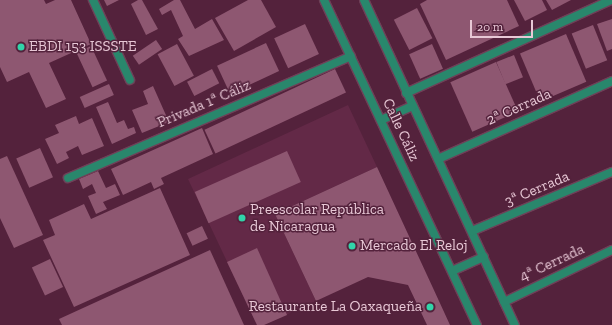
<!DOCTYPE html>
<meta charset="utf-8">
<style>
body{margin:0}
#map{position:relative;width:612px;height:325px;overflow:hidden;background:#54223c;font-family:"Zilla Slab",serif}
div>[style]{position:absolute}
.built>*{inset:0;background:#632947}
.building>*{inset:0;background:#8e5771;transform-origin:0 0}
.roads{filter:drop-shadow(1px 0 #6f4058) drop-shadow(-1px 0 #6f4058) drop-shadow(0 1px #6f4058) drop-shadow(0 -1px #6f4058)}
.street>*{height:8px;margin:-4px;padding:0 4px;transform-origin:4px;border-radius:4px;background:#29876c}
.dots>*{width:11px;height:11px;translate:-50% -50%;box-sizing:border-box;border:2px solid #54223c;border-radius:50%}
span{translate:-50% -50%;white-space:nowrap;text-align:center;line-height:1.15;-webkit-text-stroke:3px #54223c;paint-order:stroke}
.poi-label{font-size:15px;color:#e8c8d6}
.left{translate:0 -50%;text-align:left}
.right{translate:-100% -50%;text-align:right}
.street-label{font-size:15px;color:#e8c8d6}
.scale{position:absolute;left:470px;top:20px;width:63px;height:18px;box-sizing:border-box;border:2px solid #e8c8d6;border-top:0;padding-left:5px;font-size:12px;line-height:14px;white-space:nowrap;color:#e8c8d6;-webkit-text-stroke:3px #54223c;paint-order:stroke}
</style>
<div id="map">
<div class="built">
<div style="clip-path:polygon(348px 105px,377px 167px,275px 214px,316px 301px,264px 325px,257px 325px,188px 179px)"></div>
</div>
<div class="building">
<div style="clip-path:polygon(0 0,44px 0,46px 4px,55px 0,71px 0,91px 44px,49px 63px,66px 99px,46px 108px,29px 72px,7px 82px,0 67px)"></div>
<div style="clip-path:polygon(104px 0,119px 0,107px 6px)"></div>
<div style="clip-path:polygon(138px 0,142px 0,158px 29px,146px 35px,131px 4px)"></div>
<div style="clip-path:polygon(174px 0,180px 0,195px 29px,212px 19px,224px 40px,189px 56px,178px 39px,183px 36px,171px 10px,162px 15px,159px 9px)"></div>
<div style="clip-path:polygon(248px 0,261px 0,276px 27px,234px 51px,215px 18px)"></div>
<div style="clip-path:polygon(427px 0,507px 0,519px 26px,446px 60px,420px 4px)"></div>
<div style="clip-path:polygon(514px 0,542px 0,547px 10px,525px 21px)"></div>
<div style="clip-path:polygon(546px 0,571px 0,552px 10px)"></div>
<div style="left:417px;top:8px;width:34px;height:26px;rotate:63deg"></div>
<div style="clip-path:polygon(612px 19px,612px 49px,607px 51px,597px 24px)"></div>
<div style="left:305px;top:24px;width:33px;height:34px;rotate:65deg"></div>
<div style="left:593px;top:25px;width:38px;height:23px;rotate:68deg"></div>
<div style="left:566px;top:34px;width:52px;height:50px;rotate:67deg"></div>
<div style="left:156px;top:40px;width:11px;height:28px;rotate:56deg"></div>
<div style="left:266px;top:43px;width:31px;height:54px;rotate:65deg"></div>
<div style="left:177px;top:44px;width:36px;height:22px;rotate:62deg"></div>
<div style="left:432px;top:44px;width:27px;height:25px;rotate:66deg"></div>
<div style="left:91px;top:46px;width:38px;height:16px;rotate:65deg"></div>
<div style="left:514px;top:55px;width:24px;height:19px;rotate:68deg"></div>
<div style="left:496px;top:62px;width:54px;height:50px;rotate:66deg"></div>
<div style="left:212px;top:69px;width:16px;height:28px;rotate:63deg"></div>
<div style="left:335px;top:69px;width:26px;height:144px;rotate:65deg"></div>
<div style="left:109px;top:84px;width:12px;height:32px;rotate:66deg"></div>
<div style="clip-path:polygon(153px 86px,169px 122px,142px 133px,132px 110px,148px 104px,143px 91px)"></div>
<div style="clip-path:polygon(108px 102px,117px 123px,124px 120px,128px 129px,134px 127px,136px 133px,112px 144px,96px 107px)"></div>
<div style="clip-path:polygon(76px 116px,79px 124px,92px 118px,104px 146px,82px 155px,78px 146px,66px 152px,69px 158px,57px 164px,45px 139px,59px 133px,55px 125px)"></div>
<div style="clip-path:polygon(202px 128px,213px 154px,161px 178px,164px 184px,154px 189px,151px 182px,123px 195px,111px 169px)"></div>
<div style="left:40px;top:148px;width:32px;height:26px;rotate:66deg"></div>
<div style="left:287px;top:151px;width:34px;height:101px;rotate:66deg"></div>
<div style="clip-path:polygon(7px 156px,43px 235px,14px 248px,0 218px,0 159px)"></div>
<div style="clip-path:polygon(377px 167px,433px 288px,450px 325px,427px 325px,408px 285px,368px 277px,316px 301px,275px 214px)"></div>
<div style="clip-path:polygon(98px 171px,106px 188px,115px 184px,120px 195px,103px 202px,107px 209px,96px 214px,88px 196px,96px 193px,92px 184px,83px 189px,79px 179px)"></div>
<div style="clip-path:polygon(160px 188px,190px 255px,74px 307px,43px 240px,55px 235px,49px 220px,84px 204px,91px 219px)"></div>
<div style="left:202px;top:226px;width:14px;height:17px;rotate:65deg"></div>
<div style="clip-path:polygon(257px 248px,287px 315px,264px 325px,257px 325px,227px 262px)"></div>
<div style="clip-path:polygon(210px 250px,244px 325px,62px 325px,59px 319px)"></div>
<div style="left:50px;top:259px;width:31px;height:20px;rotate:65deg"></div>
</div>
<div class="roads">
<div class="street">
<div style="left:93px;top:0;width:88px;rotate:65.2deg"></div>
<div style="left:324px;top:0;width:359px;rotate:64.8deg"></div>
<div style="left:364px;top:0;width:358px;rotate:65.1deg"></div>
<div style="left:406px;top:93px;width:225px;rotate:-24.4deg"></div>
<div style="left:381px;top:120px;width:35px;rotate:-24deg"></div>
<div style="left:438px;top:159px;width:191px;rotate:-24.1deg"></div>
<div style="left:68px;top:178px;width:308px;rotate:-23.3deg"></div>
<div style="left:472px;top:231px;width:152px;rotate:-22.9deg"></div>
<div style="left:452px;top:271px;width:35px;rotate:-24deg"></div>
<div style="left:504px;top:302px;width:120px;rotate:-25.7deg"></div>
</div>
</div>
<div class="dots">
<div style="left:21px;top:47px;background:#31d4a9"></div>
<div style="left:242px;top:218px;background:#31d4a9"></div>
<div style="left:352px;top:246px;background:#31d4a9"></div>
<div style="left:430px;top:307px;background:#31d4a9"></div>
</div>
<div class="poi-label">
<span class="left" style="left:29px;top:47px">EBDI 153 ISSSTE</span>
<span class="left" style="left:250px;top:218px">Preescolar República<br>de Nicaragua</span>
<span class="left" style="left:360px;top:246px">Mercado El Reloj</span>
<span class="right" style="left:422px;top:307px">Restaurante La Oaxaqueña</span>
</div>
<div class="street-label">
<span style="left:204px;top:104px;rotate:-23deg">Privada 1ª Cáliz</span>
<span style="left:519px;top:107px;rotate:-24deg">2ª Cerrada</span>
<span style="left:401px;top:130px;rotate:65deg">Calle Cáliz</span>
<span style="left:537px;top:189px;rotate:-23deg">3ª Cerrada</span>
<span style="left:552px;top:263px;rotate:-25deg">4ª Cerrada</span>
</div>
<div class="scale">20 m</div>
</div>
